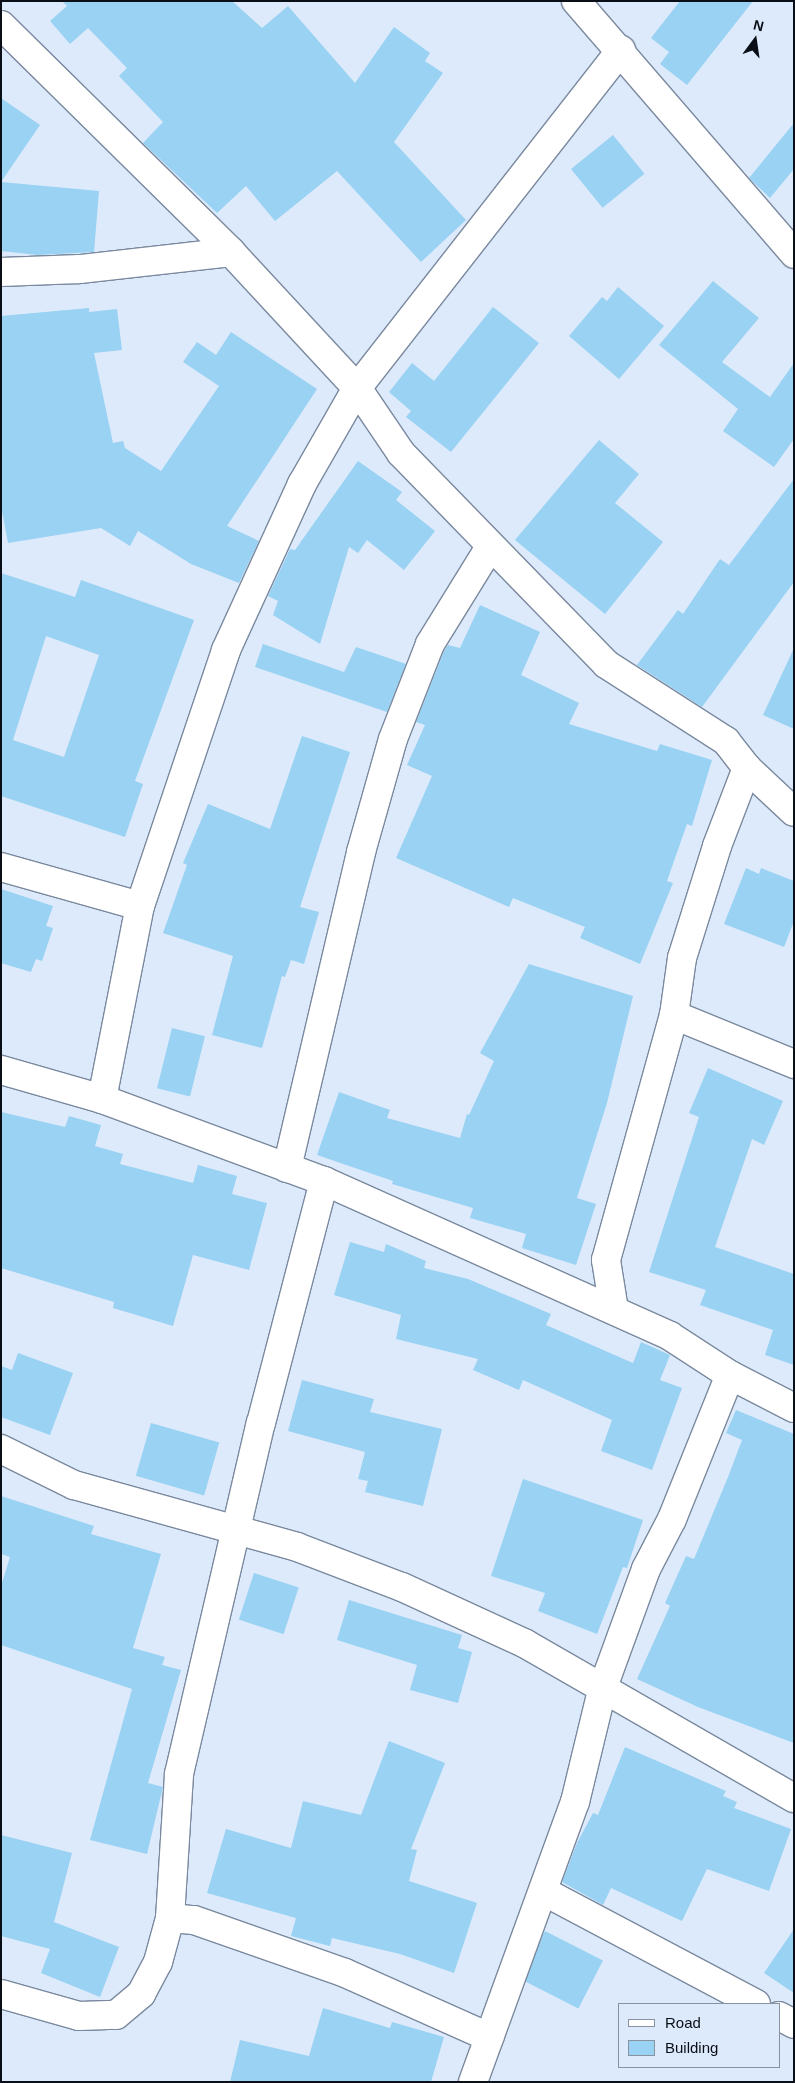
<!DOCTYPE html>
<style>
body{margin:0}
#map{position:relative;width:795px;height:2083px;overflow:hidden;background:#ddeafc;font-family:Arial,sans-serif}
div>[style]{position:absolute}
.building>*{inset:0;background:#99d2f2;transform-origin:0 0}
.roads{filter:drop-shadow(1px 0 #7a899e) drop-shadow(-1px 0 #7a899e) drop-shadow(0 1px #7a899e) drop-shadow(0 -1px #7a899e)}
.minor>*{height:28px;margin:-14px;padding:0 14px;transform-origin:14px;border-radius:14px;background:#fff}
span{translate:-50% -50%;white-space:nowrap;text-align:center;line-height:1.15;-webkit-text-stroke:4.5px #ddeafc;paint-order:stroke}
.frame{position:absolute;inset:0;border:2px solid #0a0f17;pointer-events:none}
.legend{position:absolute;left:618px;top:2003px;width:162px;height:65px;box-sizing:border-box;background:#ddeafc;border:1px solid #8992a0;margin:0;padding:6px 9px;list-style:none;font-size:15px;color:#0a0f17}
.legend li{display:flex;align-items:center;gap:10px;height:25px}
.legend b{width:25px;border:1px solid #8992a0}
.north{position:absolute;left:730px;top:15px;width:50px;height:50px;-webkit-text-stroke:4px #ddeafc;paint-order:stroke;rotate:14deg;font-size:14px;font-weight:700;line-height:20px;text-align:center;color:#0a0f17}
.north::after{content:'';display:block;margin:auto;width:18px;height:22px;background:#0a0f17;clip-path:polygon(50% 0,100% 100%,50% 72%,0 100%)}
</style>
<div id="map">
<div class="building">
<div style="clip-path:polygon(62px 1px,232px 1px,262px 28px,288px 6px,355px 83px,394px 27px,430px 53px,425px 61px,443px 73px,394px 142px,466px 220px,421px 262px,337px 171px,275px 221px,246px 186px,217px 213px,143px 143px,163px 122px,119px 76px,127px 68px,88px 28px,70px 44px,50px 21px,67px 6px)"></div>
<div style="clip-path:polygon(680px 1px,753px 1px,687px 85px,660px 64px,669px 52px,651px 38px)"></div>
<div style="clip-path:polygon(1px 98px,40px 125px,1px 182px)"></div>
<div style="clip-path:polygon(794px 123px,794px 169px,770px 198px,749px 178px)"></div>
<div style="left:613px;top:135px;width:50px;height:54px;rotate:51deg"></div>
<div style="clip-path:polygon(1px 182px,99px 191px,94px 252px,38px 255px,1px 251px)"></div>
<div style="clip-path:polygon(713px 281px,759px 318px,722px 362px,770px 397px,794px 363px,794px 439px,774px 467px,723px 431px,738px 409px,659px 345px)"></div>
<div style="clip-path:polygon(618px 287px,664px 326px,619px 379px,569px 336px,602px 297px,607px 301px)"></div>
<div style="clip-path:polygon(493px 307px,539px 343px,451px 452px,406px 417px,411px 411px,389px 392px,412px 363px,434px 381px)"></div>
<div style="clip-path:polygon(89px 308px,89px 312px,117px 309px,122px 350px,94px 353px,113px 443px,123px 441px,125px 448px,161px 471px,219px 386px,183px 362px,197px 342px,216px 355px,231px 332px,317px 389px,227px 526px,259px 541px,239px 583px,191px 564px,138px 531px,130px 546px,101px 528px,8px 543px,1px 506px,1px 316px)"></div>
<div style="clip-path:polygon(599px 440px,639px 474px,615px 503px,663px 542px,605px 614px,515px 540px)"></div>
<div style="clip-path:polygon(358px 461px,402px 492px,396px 500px,435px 531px,404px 570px,367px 540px,358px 553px,349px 547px,320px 644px,273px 615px,278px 601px,268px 596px,290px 549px,295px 550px)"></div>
<div style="clip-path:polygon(794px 479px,794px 582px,702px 707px,637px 665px,678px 610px,683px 614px,720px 559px,729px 565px)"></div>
<div style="clip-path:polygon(evenodd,1px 573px,75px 597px,81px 580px,194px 620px,135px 781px,143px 784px,125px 837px,1px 796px,1px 573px,46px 636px,99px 655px,64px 757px,13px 740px,46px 636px)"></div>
<div style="clip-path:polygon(480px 605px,540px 632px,521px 675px,579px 703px,569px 724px,657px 751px,660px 744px,712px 760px,692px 826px,687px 824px,667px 881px,673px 883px,640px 964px,580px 938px,585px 927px,513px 898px,509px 907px,396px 858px,432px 776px,407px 765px,425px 725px,416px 722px,444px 651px,448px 645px,460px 648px)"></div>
<div style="clip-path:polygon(263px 644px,344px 672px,356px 647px,406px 664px,387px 712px,255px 667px)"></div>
<div style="clip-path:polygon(794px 648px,794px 729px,763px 715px)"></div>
<div style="clip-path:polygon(302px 736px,350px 752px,300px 907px,319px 912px,304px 964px,291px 960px,285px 977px,282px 976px,262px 1048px,212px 1035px,233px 956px,163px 933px,187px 865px,183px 863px,208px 804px,270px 829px)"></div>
<div style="clip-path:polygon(746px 868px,759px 874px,761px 868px,794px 881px,794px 921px,784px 947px,724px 924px)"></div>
<div style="clip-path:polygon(1px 889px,53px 906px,46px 926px,53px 928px,42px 961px,36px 959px,31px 972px,1px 963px)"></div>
<div style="clip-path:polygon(529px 964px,633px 996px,607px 1103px,577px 1198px,596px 1204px,576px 1265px,522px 1248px,526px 1234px,470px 1218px,473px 1208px,392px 1184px,393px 1181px,317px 1155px,339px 1092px,390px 1110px,387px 1118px,460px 1138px,467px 1114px,469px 1115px,494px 1061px,480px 1053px)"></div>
<div style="left:172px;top:1028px;width:34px;height:62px;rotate:14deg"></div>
<div style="clip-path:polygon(708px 1068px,783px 1101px,764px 1145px,752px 1139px,715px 1247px,794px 1274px,794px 1365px,765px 1355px,773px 1330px,700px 1305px,706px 1290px,649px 1272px,699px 1117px,689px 1113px)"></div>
<div style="clip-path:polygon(1px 1112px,65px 1127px,69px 1116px,101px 1125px,95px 1146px,123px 1154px,120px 1164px,193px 1183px,198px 1165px,237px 1176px,232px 1194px,267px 1203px,249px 1270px,193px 1255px,173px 1326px,113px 1308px,114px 1302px,1px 1268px)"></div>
<div style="clip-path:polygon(350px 1242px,384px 1252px,386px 1244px,426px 1261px,424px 1268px,468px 1279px,551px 1314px,546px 1325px,633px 1363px,641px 1342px,670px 1355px,660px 1380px,682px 1388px,652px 1470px,601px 1451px,612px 1420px,523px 1380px,519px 1390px,473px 1370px,478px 1359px,396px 1339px,401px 1315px,334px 1295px)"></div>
<div style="clip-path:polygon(18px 1353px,73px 1373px,50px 1435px,1px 1417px,1px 1366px,12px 1370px)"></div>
<div style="clip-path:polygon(302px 1380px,374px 1399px,370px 1412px,442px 1429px,423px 1506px,365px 1492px,368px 1481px,358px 1479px,365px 1452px,288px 1431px)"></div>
<div style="clip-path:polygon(736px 1410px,794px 1434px,794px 1743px,698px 1707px,637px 1679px,670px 1606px,665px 1603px,686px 1556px,694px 1559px,728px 1477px,742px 1440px,726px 1433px)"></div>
<div style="left:151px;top:1423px;width:71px;height:55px;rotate:16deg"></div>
<div style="clip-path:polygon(523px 1479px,643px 1520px,627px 1568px,623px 1567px,597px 1634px,538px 1611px,545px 1593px,491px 1576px)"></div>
<div style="clip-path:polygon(1px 1496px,94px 1526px,91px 1534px,161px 1554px,133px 1648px,165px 1657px,162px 1665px,181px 1670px,148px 1783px,163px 1787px,147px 1854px,90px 1840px,132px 1689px,1px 1645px,1px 1586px,10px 1557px,1px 1554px)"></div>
<div style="left:254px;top:1573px;width:47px;height:49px;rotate:18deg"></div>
<div style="clip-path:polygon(349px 1600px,462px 1635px,458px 1648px,472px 1652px,458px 1703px,410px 1690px,417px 1665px,337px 1640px)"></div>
<div style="clip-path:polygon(389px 1741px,445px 1763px,411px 1849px,417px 1850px,409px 1881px,477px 1903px,454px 1973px,400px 1954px,332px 1938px,330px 1946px,291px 1936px,296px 1918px,207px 1893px,226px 1829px,291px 1848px,303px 1801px,361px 1815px)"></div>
<div style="clip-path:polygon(625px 1747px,726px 1791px,723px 1796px,737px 1802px,734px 1808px,791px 1829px,769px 1891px,707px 1869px,682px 1921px,611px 1888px,603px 1905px,562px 1882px,577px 1843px,593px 1813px,598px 1815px)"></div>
<div style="clip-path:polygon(1px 1835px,72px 1853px,54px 1922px,119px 1947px,100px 1997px,41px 1973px,50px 1949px,1px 1936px)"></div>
<div style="clip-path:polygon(794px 1929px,794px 1993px,764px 1973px)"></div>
<div style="left:545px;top:1931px;width:65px;height:54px;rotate:27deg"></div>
<div style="clip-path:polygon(323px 2008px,390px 2028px,392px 2022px,444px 2037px,431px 2082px,230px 2082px,240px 2040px,309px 2056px)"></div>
</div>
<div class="roads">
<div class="minor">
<div style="left:576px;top:1px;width:334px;rotate:49.2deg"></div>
<div style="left:1px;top:25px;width:323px;rotate:44.6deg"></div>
<div style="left:231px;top:252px;width:185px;rotate:47.2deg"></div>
<div style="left:357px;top:388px;width:78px;rotate:55.9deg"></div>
<div style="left:401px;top:453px;width:294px;rotate:45.8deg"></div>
<div style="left:606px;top:664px;width:143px;rotate:32.7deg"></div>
<div style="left:726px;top:741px;width:34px;rotate:52deg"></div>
<div style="left:747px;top:768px;width:64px;rotate:43.1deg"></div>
<div style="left:1px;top:272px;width:79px;rotate:-2.2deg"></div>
<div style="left:80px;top:269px;width:152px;rotate:-6.4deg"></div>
<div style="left:1px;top:867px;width:144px;rotate:15.7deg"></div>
<div style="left:674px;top:1015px;width:130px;rotate:22.2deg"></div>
<div style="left:1px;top:1070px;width:105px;rotate:16deg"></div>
<div style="left:102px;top:1099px;width:237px;rotate:20.3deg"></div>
<div style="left:324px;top:1181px;width:379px;rotate:24.1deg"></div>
<div style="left:670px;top:1336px;width:72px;rotate:33deg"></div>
<div style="left:730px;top:1375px;width:72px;rotate:27.3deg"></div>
<div style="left:102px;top:1099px;width:197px;rotate:-78.9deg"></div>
<div style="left:140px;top:906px;width:270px;rotate:-71.4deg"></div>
<div style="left:226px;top:650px;width:183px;rotate:-65.4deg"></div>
<div style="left:302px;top:484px;width:111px;rotate:-60.2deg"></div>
<div style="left:357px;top:388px;width:429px;rotate:-52deg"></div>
<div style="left:287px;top:1168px;width:325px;rotate:-76.8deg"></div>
<div style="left:361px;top:852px;width:117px;rotate:-74.2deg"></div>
<div style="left:393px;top:739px;width:102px;rotate:-68.7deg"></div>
<div style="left:430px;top:644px;width:114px;rotate:-58.3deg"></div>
<div style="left:614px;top:1310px;width:51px;rotate:-99.1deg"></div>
<div style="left:606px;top:1260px;width:254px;rotate:-74.5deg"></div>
<div style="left:674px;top:1015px;width:58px;rotate:-82deg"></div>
<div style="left:682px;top:958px;width:117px;rotate:-72.6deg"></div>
<div style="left:717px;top:846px;width:84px;rotate:-69deg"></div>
<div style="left:1px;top:1449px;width:81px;rotate:26.3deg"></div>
<div style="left:74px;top:1485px;width:231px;rotate:15.5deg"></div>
<div style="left:297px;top:1547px;width:112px;rotate:20.9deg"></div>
<div style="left:402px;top:1587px;width:136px;rotate:24.7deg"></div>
<div style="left:526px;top:1644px;width:309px;rotate:29.9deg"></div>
<div style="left:543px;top:1891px;width:241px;rotate:27.9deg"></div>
<div style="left:170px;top:1918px;width:24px;rotate:5deg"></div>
<div style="left:194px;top:1920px;width:160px;rotate:19.3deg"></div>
<div style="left:345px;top:1973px;width:158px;rotate:24deg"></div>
<div style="left:1px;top:1994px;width:81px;rotate:15.8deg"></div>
<div style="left:79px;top:2016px;width:37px;rotate:-2deg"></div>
<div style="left:116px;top:2015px;width:33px;rotate:-40deg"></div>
<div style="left:141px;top:1994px;width:36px;rotate:-62deg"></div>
<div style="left:158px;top:1962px;width:46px;rotate:-74.7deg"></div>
<div style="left:170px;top:1918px;width:144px;rotate:-86.4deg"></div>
<div style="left:179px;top:1774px;width:360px;rotate:-76.9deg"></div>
<div style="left:261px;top:1423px;width:250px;rotate:-75.4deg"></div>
<div style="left:779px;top:2016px;width:17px;rotate:28deg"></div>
<div style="left:473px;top:2082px;width:298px;rotate:-70deg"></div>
<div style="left:575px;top:1802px;width:115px;rotate:-76.4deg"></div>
<div style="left:602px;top:1690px;width:129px;rotate:-70deg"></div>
<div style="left:646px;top:1569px;width:56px;rotate:-62.5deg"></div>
<div style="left:672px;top:1519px;width:155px;rotate:-68.1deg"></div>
</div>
</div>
<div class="frame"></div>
<ul class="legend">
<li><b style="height:6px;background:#fff"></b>Road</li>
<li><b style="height:14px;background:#99d2f2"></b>Building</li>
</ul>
<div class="north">N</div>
</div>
